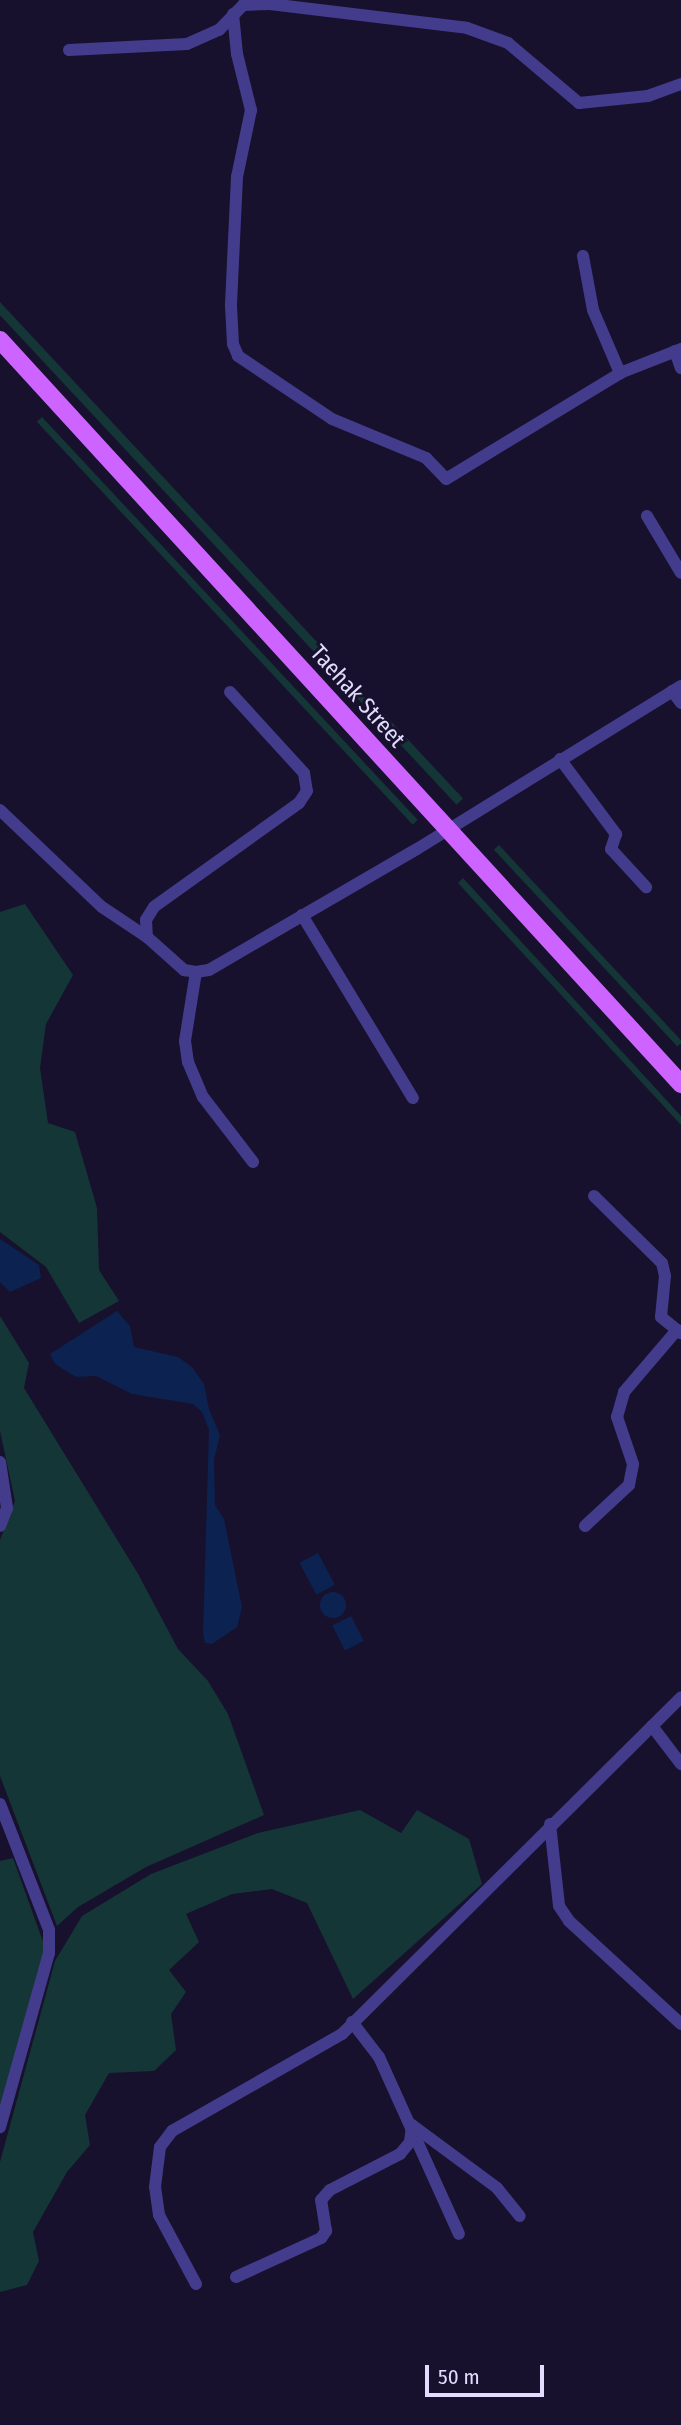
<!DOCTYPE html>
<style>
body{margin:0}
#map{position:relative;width:681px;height:2425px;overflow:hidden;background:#17112d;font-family:"Fira Sans Condensed",sans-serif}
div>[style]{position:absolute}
.green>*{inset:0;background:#143637;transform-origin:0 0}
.water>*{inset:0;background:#0c2250;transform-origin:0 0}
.round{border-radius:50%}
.street>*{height:12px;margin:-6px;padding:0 6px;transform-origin:6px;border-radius:6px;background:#433c8c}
.primary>*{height:18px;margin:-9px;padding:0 9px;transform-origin:9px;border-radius:9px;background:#cd64ff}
span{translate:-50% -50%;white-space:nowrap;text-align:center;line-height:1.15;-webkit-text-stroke:6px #17112d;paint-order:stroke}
.street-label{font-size:23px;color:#e2ddff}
.scale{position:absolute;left:425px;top:2365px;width:119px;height:32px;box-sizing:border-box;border:4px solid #e2ddff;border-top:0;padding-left:9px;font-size:21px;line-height:24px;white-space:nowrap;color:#e2ddff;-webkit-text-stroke:5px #17112d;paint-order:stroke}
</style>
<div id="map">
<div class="green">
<div style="left:0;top:302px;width:679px;height:9px;rotate:47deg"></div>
<div style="left:42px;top:417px;width:551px;height:7px;rotate:47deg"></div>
<div style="left:499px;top:845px;width:269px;height:7px;rotate:47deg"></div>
<div style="clip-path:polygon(463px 878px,681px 1116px,681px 1125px,458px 883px)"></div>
<div style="clip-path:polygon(25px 904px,73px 975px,46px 1024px,40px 1068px,48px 1123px,75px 1132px,97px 1208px,99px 1270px,119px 1301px,79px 1323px,46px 1267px,0 1232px,0 912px)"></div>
<div style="clip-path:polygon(0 1316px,29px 1363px,24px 1388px,137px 1572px,178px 1649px,208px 1681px,228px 1714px,264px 1815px,146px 1867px,78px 1907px,57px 1926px,0 1776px,0 1540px,15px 1501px,0 1431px)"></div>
<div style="clip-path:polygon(360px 1810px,401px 1833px,417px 1810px,469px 1839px,482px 1884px,353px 1999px,307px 1903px,272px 1889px,232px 1894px,186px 1914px,199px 1942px,169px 1970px,186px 1992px,171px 2014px,176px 2050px,154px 2071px,109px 2073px,85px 2115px,90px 2145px,67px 2172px,33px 2232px,39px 2261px,27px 2285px,0 2292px,0 2162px,55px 1961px,82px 1916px,151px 1874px,258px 1833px)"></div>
<div style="clip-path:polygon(13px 1858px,46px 1950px,0 2107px,0 1861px)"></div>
</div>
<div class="water">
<div style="clip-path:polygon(0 1239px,39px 1265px,41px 1278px,10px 1292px,0 1282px)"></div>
<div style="clip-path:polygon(117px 1311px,130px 1326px,134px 1347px,178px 1357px,192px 1367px,204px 1384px,209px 1409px,220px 1435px,214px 1460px,215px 1505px,224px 1519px,242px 1607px,237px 1627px,212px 1644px,205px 1643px,203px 1633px,209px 1430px,202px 1412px,193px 1404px,132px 1394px,96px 1376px,76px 1377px,55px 1364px,50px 1354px)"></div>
<div style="left:318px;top:1553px;width:36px;height:21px;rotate:62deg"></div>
<div class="round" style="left:320px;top:1592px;width:26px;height:26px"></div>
<div style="left:351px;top:1616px;width:28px;height:21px;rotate:63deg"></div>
</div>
<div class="street">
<div style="left:233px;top:14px;width:40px;rotate:84.3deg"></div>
<div style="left:237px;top:54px;width:58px;rotate:76deg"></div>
<div style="left:251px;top:110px;width:68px;rotate:101.8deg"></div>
<div style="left:237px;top:177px;width:129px;rotate:92.7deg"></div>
<div style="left:231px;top:306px;width:38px;rotate:87deg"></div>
<div style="left:233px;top:344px;width:13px;rotate:67deg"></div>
<div style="left:238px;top:356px;width:113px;rotate:33.8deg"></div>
<div style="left:332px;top:419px;width:102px;rotate:22.5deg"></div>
<div style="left:426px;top:458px;width:29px;rotate:46deg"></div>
<div style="left:446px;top:479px;width:204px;rotate:-31.3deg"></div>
<div style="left:620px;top:373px;width:66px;rotate:-21.5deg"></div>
<div style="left:69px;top:50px;width:118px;rotate:-2.9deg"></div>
<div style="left:187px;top:44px;width:35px;rotate:-24deg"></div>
<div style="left:219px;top:30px;width:35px;rotate:-46deg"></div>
<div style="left:243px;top:5px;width:27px;rotate:-2deg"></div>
<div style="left:270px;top:4px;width:198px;rotate:6.9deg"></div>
<div style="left:467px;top:28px;width:44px;rotate:20.1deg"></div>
<div style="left:508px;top:43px;width:93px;rotate:40.2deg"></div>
<div style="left:579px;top:103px;width:69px;rotate:-5.8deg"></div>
<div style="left:648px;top:96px;width:35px;rotate:-20deg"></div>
<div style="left:583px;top:256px;width:55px;rotate:79.5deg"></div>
<div style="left:593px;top:310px;width:69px;rotate:66.8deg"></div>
<div style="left:675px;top:351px;width:18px;rotate:71deg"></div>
<div style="left:647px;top:516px;width:66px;rotate:59.2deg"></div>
<div style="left:672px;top:691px;width:15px;rotate:53deg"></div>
<div style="left:230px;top:692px;width:110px;rotate:47.6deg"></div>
<div style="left:304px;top:773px;width:18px;rotate:81deg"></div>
<div style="left:307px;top:791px;width:14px;rotate:124deg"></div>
<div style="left:299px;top:803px;width:178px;rotate:144.4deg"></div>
<div style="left:154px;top:907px;width:15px;rotate:122deg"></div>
<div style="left:146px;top:920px;width:17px;rotate:87deg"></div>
<div style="left:147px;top:937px;width:50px;rotate:41.7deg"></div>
<div style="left:184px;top:970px;width:12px;rotate:9deg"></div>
<div style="left:196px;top:972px;width:13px;rotate:-9deg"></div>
<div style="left:209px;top:970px;width:241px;rotate:-30.2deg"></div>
<div style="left:417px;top:849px;width:310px;rotate:-31.7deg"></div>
<div style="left:560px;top:759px;width:94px;rotate:53.3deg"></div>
<div style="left:616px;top:834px;width:16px;rotate:108deg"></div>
<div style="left:611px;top:849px;width:52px;rotate:47.4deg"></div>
<div style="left:0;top:810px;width:141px;rotate:43.6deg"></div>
<div style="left:102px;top:907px;width:54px;rotate:33.7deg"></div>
<div style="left:302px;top:915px;width:214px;rotate:58.8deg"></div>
<div style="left:196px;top:972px;width:70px;rotate:99.1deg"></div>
<div style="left:185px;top:1041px;width:21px;rotate:82deg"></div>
<div style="left:188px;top:1062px;width:38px;rotate:67deg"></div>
<div style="left:203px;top:1097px;width:82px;rotate:52.4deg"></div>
<div style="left:594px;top:1196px;width:95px;rotate:44.6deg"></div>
<div style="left:662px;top:1263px;width:13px;rotate:77deg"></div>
<div style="left:665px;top:1276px;width:41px;rotate:95.6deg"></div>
<div style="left:661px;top:1317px;width:26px;rotate:39deg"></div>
<div style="left:0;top:1462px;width:47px;rotate:81.3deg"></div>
<div style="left:7px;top:1508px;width:19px;rotate:111deg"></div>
<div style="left:585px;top:1526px;width:60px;rotate:-43deg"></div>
<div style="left:629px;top:1485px;width:21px;rotate:-79deg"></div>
<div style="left:633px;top:1464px;width:50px;rotate:-108.8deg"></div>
<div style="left:617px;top:1417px;width:26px;rotate:-74deg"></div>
<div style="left:624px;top:1392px;width:82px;rotate:-49.5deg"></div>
<div style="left:652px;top:1726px;width:48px;rotate:52.7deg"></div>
<div style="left:0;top:1804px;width:135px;rotate:68.7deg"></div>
<div style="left:49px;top:1930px;width:23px;rotate:90deg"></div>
<div style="left:49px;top:1953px;width:181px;rotate:105.7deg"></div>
<div style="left:550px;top:1824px;width:82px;rotate:83.7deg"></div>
<div style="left:559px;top:1906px;width:18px;rotate:56deg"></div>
<div style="left:569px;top:1921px;width:152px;rotate:42.6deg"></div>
<div style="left:352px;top:2022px;width:44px;rotate:52.4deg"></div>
<div style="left:379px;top:2057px;width:194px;rotate:65.7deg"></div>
<div style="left:412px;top:2125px;width:106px;rotate:36.5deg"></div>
<div style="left:497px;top:2188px;width:36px;rotate:51deg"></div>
<div style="left:236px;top:2277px;width:94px;rotate:-24.6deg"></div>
<div style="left:321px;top:2238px;width:9px;rotate:-54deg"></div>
<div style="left:326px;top:2231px;width:31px;rotate:-99deg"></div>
<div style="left:321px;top:2200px;width:13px;rotate:-48deg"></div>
<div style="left:330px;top:2190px;width:79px;rotate:-27.2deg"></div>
<div style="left:400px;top:2154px;width:16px;rotate:-50deg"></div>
<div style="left:410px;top:2142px;width:17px;rotate:-83deg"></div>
<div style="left:196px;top:2284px;width:78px;rotate:-118.2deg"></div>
<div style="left:159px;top:2215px;width:28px;rotate:-98deg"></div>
<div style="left:155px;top:2187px;width:40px;rotate:-82.9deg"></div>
<div style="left:160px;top:2147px;width:20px;rotate:-53deg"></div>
<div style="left:172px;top:2131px;width:196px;rotate:-29.7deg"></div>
<div style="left:342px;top:2034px;width:478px;rotate:-44.8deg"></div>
</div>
<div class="primary">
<div style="left:0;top:340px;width:1009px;rotate:47.53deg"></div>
</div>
<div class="street-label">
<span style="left:358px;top:696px;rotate:48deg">Taehak Street</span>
</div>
<div class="scale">50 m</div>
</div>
